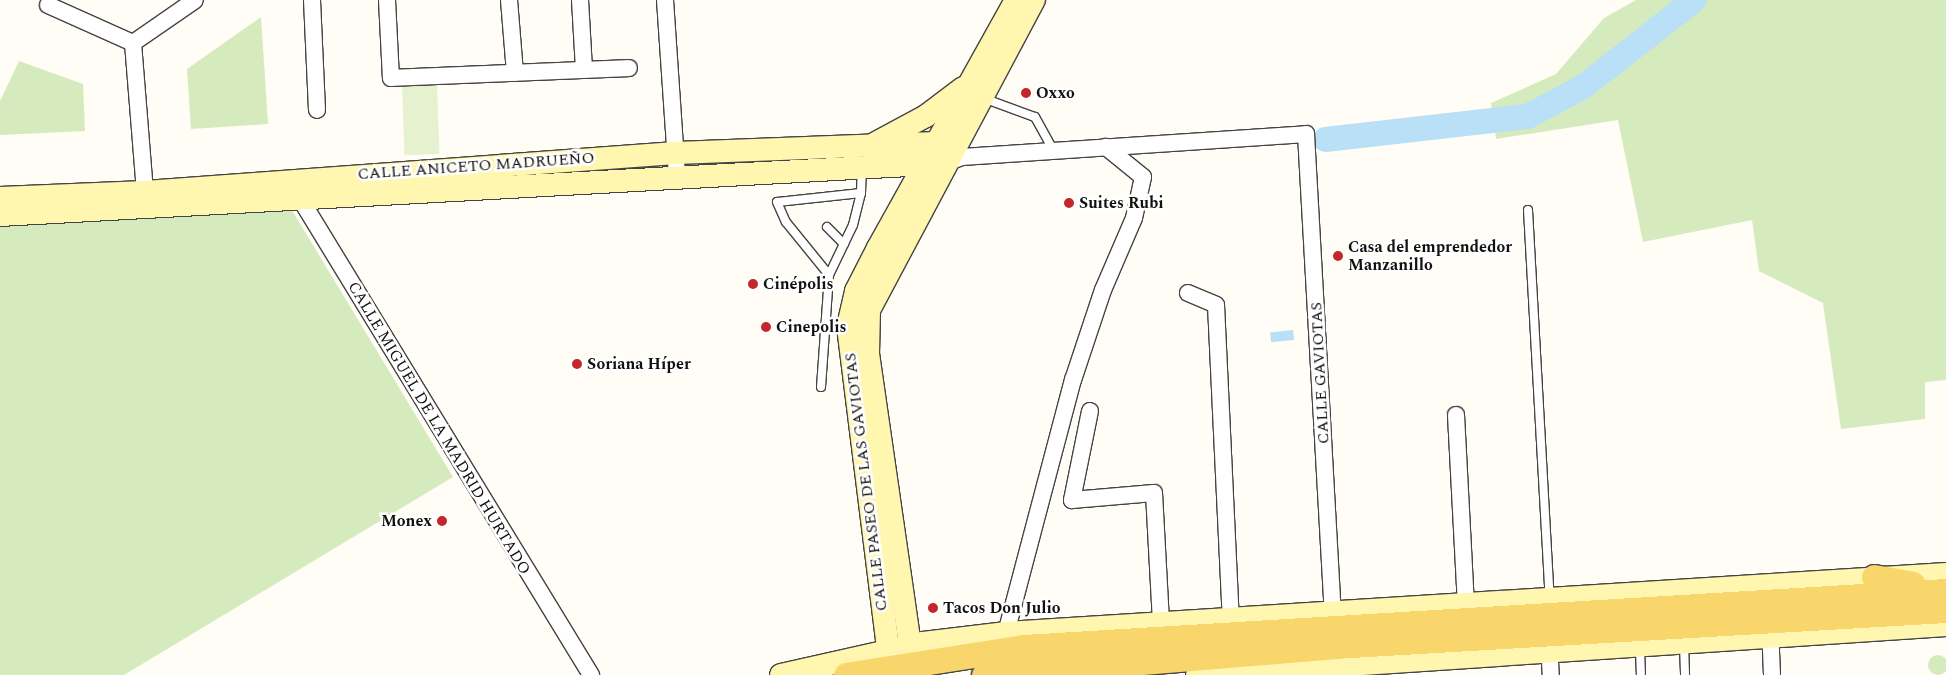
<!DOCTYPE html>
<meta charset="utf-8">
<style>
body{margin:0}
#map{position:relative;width:1946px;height:675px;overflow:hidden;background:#fffdf5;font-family:Spectral,serif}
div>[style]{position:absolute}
.green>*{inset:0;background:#d5ebbd}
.round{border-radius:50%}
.pitch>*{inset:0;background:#e6f2cf;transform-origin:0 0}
.water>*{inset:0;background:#b9e0f7;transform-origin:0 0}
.river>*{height:25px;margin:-12.5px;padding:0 12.5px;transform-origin:12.5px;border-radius:12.5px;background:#b9e0f7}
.roads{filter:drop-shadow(1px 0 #444) drop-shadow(-1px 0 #444) drop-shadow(0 1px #444) drop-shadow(0 -1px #444)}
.lane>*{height:8px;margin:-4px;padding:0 4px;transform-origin:4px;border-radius:4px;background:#fff}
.street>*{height:16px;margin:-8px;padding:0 8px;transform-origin:8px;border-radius:8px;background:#fff}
.secondary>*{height:22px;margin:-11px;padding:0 11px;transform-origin:11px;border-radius:11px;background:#fff6b0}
.primary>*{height:25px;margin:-12.5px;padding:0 12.5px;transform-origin:12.5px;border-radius:12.5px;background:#f9d66b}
.dots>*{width:14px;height:14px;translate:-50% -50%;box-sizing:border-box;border:2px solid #fff;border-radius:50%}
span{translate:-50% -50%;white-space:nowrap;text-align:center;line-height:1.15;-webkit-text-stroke:5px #fff;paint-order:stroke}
.poi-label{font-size:16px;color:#111;font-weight:700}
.left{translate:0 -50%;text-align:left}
.right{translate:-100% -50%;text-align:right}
.street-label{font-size:16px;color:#111}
</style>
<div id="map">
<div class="green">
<div style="clip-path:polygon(1636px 0,1946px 0,1946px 380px,1925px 382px,1925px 419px,1841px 429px,1823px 303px,1759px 271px,1752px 220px,1643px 242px,1618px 120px,1496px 139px,1491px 103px,1556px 74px,1604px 18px)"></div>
<div style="clip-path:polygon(261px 17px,268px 124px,191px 129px,187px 69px)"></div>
<div style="clip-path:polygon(19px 61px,83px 84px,85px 131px,0 135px,0 101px)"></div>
<div style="clip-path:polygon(290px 207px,453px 477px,124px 675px,0 675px,0 222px)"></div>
<div class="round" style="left:1928px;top:655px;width:20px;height:20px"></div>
</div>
<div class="pitch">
<div style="left:437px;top:84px;width:70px;height:35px;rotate:88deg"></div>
</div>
<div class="water">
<div style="left:1293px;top:330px;width:10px;height:23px;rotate:84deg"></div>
</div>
<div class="river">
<div style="left:1325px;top:139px;width:203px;rotate:-6.5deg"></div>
<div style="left:1527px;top:116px;width:64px;rotate:-28.2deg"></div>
<div style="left:1583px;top:86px;width:140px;rotate:-38deg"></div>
</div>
<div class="roads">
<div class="lane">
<div style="left:983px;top:98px;width:55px;rotate:20.1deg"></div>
<div style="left:1035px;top:117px;width:39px;rotate:61deg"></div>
<div style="left:861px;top:193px;width:23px;rotate:-88deg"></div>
<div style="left:1528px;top:210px;width:380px;rotate:86.8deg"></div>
<div style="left:1549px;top:589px;width:8px;rotate:50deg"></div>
<div style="left:827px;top:227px;width:24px;rotate:45deg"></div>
<div style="left:821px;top:387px;width:112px;rotate:-85.9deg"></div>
<div style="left:829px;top:275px;width:55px;rotate:-64.4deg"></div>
<div style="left:853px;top:225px;width:33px;rotate:-76deg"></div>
<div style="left:861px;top:193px;width:84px;rotate:173.9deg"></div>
<div style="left:777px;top:202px;width:22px;rotate:66deg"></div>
<div style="left:786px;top:222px;width:68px;rotate:50.9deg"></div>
<div style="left:1684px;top:645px;width:30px;rotate:88deg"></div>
<div style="left:1640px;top:649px;width:26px;rotate:88deg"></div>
</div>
<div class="street">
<div style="left:312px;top:0;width:110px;rotate:87.4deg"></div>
<div style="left:387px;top:0;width:78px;rotate:87.1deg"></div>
<div style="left:391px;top:78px;width:238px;rotate:-2.4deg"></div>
<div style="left:509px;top:0;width:73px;rotate:85.3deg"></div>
<div style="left:580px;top:0;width:70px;rotate:86.7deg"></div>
<div style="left:665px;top:0;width:175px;rotate:86.1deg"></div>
<div style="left:48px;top:5px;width:93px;rotate:24.1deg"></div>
<div style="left:133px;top:43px;width:161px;rotate:85.4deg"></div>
<div style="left:133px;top:43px;width:75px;rotate:-34.7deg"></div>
<div style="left:946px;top:163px;width:17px;rotate:-21deg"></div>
<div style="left:962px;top:157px;width:345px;rotate:-3.8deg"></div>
<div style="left:1306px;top:134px;width:480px;rotate:86.8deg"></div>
<div style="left:299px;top:189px;width:11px;rotate:80deg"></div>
<div style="left:301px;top:200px;width:557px;rotate:58.59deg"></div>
<div style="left:1188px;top:293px;width:30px;rotate:23deg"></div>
<div style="left:1216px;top:305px;width:314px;rotate:87.3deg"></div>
<div style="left:1090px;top:411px;width:91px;rotate:101.4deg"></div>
<div style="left:1072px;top:500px;width:82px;rotate:-4.9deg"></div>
<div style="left:1154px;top:493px;width:129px;rotate:86.9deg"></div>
<div style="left:1456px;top:415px;width:188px;rotate:87deg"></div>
<div style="left:1770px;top:627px;width:48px;rotate:87.6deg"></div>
<div style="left:1006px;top:633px;width:262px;rotate:-75.2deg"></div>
<div style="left:1073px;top:380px;width:95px;rotate:-71.6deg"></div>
<div style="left:1103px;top:290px;width:78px;rotate:-66.7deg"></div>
<div style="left:1134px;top:218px;width:42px;rotate:-77.6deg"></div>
<div style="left:1143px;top:177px;width:48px;rotate:-141deg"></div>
<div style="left:1549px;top:642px;width:33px;rotate:87deg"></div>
</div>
<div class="secondary">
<div style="left:876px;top:143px;width:57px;rotate:-28.4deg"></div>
<div style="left:926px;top:116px;width:46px;rotate:-37.1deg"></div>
<div style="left:0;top:198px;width:145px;rotate:-2.4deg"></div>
<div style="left:145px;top:192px;width:532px;rotate:-4.2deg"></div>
<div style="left:676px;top:153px;width:260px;rotate:-2.2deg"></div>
<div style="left:936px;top:143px;width:18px;rotate:16deg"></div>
<div style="left:0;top:215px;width:947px;rotate:-3.15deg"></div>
<div style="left:912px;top:659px;width:308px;rotate:-98.2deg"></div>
<div style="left:868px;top:354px;width:44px;rotate:-88.7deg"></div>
<div style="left:869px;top:310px;width:351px;rotate:-62deg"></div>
<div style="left:890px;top:664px;width:341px;rotate:-97.1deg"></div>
<div style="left:848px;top:326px;width:36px;rotate:-77deg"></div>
<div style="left:856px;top:291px;width:48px;rotate:-62.9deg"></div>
<div style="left:878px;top:248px;width:284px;rotate:-60.9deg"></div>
<div style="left:781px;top:675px;width:146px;rotate:-12.7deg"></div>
<div style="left:923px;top:643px;width:84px;rotate:-6.9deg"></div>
<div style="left:1006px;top:633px;width:942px;rotate:-3.59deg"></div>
<div style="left:1197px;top:675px;width:751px;rotate:-3.82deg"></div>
</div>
<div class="primary">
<div style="left:1874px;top:577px;width:39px;rotate:10deg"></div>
<div style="left:846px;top:675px;width:180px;rotate:-8.9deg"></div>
<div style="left:1024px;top:647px;width:924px;rotate:-3.48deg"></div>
<div style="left:984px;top:675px;width:351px;rotate:-4.7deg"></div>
<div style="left:1334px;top:646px;width:613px;rotate:-3.37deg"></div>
</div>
</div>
<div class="dots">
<div style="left:1026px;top:93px;background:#c4262e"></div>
<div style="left:1069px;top:203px;background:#c4262e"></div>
<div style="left:1338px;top:256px;background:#c4262e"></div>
<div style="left:753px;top:284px;background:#c4262e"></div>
<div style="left:766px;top:327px;background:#c4262e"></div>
<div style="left:577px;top:364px;background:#c4262e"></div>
<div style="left:442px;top:521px;background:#c4262e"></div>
<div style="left:933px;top:608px;background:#c4262e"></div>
</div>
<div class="poi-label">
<span class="left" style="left:1036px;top:93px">Oxxo</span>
<span class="left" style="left:1079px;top:203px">Suites Rubi</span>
<span class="left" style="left:1348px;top:256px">Casa del emprendedor<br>Manzanillo</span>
<span class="left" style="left:763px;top:284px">Cinépolis</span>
<span class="left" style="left:776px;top:327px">Cinepolis</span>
<span class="left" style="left:587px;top:364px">Soriana Híper</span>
<span class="right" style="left:432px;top:521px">Monex</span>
<span class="left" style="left:943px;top:608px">Tacos Don Julio</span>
</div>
<div class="street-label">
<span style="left:476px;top:166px;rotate:-4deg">CALLE ANICETO MADRUEÑO</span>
<span style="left:1320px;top:373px;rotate:-93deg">CALLE GAVIOTAS</span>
<span style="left:439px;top:428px;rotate:59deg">CALLE MIGUEL DE LA MADRID HURTADO</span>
<span style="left:866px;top:482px;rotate:-97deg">CALLE PASEO DE LAS GAVIOTAS</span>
</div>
</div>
